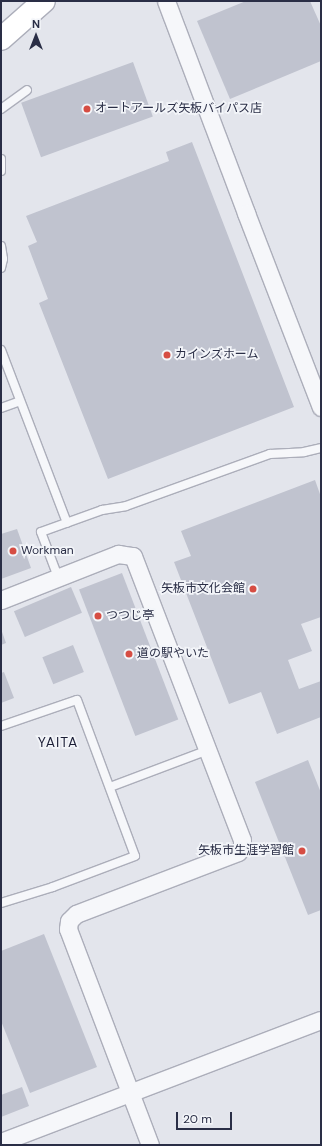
<!DOCTYPE html>
<meta charset="utf-8">
<style>
body{margin:0}
#map{position:relative;width:322px;height:1146px;overflow:hidden;background:#e3e5ec;font-family:"DM Sans","Noto Sans JP",sans-serif}
div>[style]{position:absolute}
.building>*{inset:0;background:#c0c3cf;transform-origin:0 0}
.roads{filter:drop-shadow(1px 0 #acaeba) drop-shadow(-1px 0 #acaeba) drop-shadow(0 1px #acaeba) drop-shadow(0 -1px #acaeba)}
.lane>*{height:8px;margin:-4px;padding:0 4px;transform-origin:4px;border-radius:4px;background:#f6f7fa}
.street>*{height:17px;margin:-8.5px;padding:0 8.5px;transform-origin:8.5px;border-radius:8.5px;background:#f6f7fa}
.highway>*{height:22px;margin:-11px;padding:0 11px;transform-origin:11px;border-radius:11px;background:#fff}
.dots>*{width:11px;height:11px;translate:-50% -50%;box-sizing:border-box;border:2px solid #f3f5f9;border-radius:50%}
span{translate:-50% -50%;white-space:nowrap;text-align:center;line-height:1.15;-webkit-text-stroke:3.5px #f3f5f9;paint-order:stroke}
.poi-label{font-size:12px;color:#2a2e46}
.left{translate:0 -50%;text-align:left}
.right{translate:-100% -50%;text-align:right}
.quarter-label{font-size:14px;color:#1c1f37;letter-spacing:1px}
.frame{position:absolute;inset:0;border:2px solid #2a2e46;pointer-events:none}
.north{position:absolute;left:16px;top:16px;width:40px;height:40px;-webkit-text-stroke:3px #f3f5f9;paint-order:stroke;rotate:0deg;font-size:11px;font-weight:700;line-height:16px;text-align:center;color:#2a2e46}
.north::after{content:'';display:block;margin:auto;width:14px;height:18px;background:#2a2e46;clip-path:polygon(50% 0,100% 100%,50% 72%,0 100%)}
.scale{position:absolute;left:176px;top:1112px;width:56px;height:18px;box-sizing:border-box;border:2px solid #2a2e46;border-top:0;padding-left:5px;font-size:12px;line-height:14px;white-space:nowrap;color:#2a2e46;-webkit-text-stroke:3px #f3f5f9;paint-order:stroke}
</style>
<div id="map">
<div class="building">
<div style="clip-path:polygon(246px 1px,310px 1px,321px 26px,321px 61px,230px 99px,197px 21px)"></div>
<div style="left:133px;top:62px;width:58px;height:119px;rotate:70deg"></div>
<div style="clip-path:polygon(192px 142px,294px 407px,108px 479px,39px 303px,48px 299px,28px 246px,37px 242px,26px 216px,169px 161px,166px 152px)"></div>
<div style="clip-path:polygon(315px 480px,321px 497px,321px 617px,301px 624px,312px 651px,288px 660px,299px 689px,321px 681px,321px 717px,277px 734px,261px 692px,229px 704px,174px 562px,191px 556px,181px 531px)"></div>
<div style="clip-path:polygon(17px 529px,31px 568px,1px 579px,1px 534px)"></div>
<div style="left:122px;top:573px;width:157px;height:46px;rotate:69deg"></div>
<div style="left:71px;top:587px;width:28px;height:62px;rotate:67deg"></div>
<div style="clip-path:polygon(1px 629px,6px 643px,1px 645px)"></div>
<div style="left:73px;top:645px;width:29px;height:33px;rotate:68deg"></div>
<div style="clip-path:polygon(4px 672px,14px 698px,1px 703px,1px 673px)"></div>
<div style="clip-path:polygon(308px 760px,321px 793px,321px 910px,308px 915px,255px 782px)"></div>
<div style="clip-path:polygon(44px 934px,97px 1067px,30px 1093px,1px 1021px,1px 951px)"></div>
<div style="clip-path:polygon(22px 1087px,29px 1106px,1px 1117px,1px 1095px)"></div>
</div>
<div class="roads">
<div class="lane">
<div style="left:1px;top:109px;width:32px;rotate:-36deg"></div>
<div style="left:1px;top:159px;width:12px;rotate:90deg"></div>
<div style="left:1px;top:246px;width:13px;rotate:81deg"></div>
<div style="left:3px;top:259px;width:9px;rotate:103deg"></div>
<div style="left:1px;top:350px;width:185px;rotate:69.1deg"></div>
<div style="left:1px;top:408px;width:20px;rotate:-20deg"></div>
<div style="left:58px;top:577px;width:48px;rotate:-110.7deg"></div>
<div style="left:41px;top:532px;width:65px;rotate:-19.8deg"></div>
<div style="left:102px;top:510px;width:24px;rotate:-9deg"></div>
<div style="left:126px;top:506px;width:153px;rotate:-19.9deg"></div>
<div style="left:270px;top:454px;width:34px;rotate:-3deg"></div>
<div style="left:304px;top:452px;width:17px;rotate:-13deg"></div>
<div style="left:1px;top:726px;width:80px;rotate:-18.9deg"></div>
<div style="left:77px;top:700px;width:166px;rotate:69.6deg"></div>
<div style="left:135px;top:856px;width:88px;rotate:159.3deg"></div>
<div style="left:53px;top:887px;width:54px;rotate:162.9deg"></div>
<div style="left:110px;top:787px;width:105px;rotate:-20.7deg"></div>
</div>
<div class="street">
<div style="left:166px;top:1px;width:227px;rotate:69.3deg"></div>
<div style="left:246px;top:213px;width:208px;rotate:68.9deg"></div>
<div style="left:1px;top:600px;width:126px;rotate:-21.5deg"></div>
<div style="left:118px;top:554px;width:15px;rotate:8deg"></div>
<div style="left:133px;top:556px;width:304px;rotate:69deg"></div>
<div style="left:242px;top:840px;width:7px;rotate:90deg"></div>
<div style="left:242px;top:847px;width:6px;rotate:129deg"></div>
<div style="left:238px;top:852px;width:173px;rotate:159.1deg"></div>
<div style="left:76px;top:914px;width:10px;rotate:135deg"></div>
<div style="left:69px;top:921px;width:8px;rotate:97deg"></div>
<div style="left:68px;top:929px;width:231px;rotate:69.2deg"></div>
<div style="left:1px;top:1142px;width:342px;rotate:-20.9deg"></div>
</div>
<div class="highway">
<div style="left:1px;top:39px;width:57px;rotate:-41.5deg"></div>
</div>
</div>
<div class="dots">
<div style="left:87px;top:109px;background:#d64d43"></div>
<div style="left:167px;top:355px;background:#d64d43"></div>
<div style="left:13px;top:551px;background:#d64d43"></div>
<div style="left:253px;top:589px;background:#d64d43"></div>
<div style="left:98px;top:616px;background:#d64d43"></div>
<div style="left:129px;top:654px;background:#d64d43"></div>
<div style="left:302px;top:851px;background:#d64d43"></div>
</div>
<div class="poi-label">
<span class="left" style="left:95px;top:109px">オートアールズ矢板バイパス店</span>
<span class="left" style="left:175px;top:355px">カインズホーム</span>
<span class="left" style="left:21px;top:551px">Workman</span>
<span class="right" style="left:245px;top:589px">矢板市文化会館</span>
<span class="left" style="left:106px;top:616px">つつじ亭</span>
<span class="left" style="left:137px;top:654px">道の駅やいた</span>
<span class="right" style="left:294px;top:851px">矢板市生涯学習館</span>
</div>
<div class="quarter-label">
<span style="left:58px;top:742px">YAITA</span>
</div>
<div class="frame"></div>
<div class="north">N</div>
<div class="scale">20 m</div>
</div>
